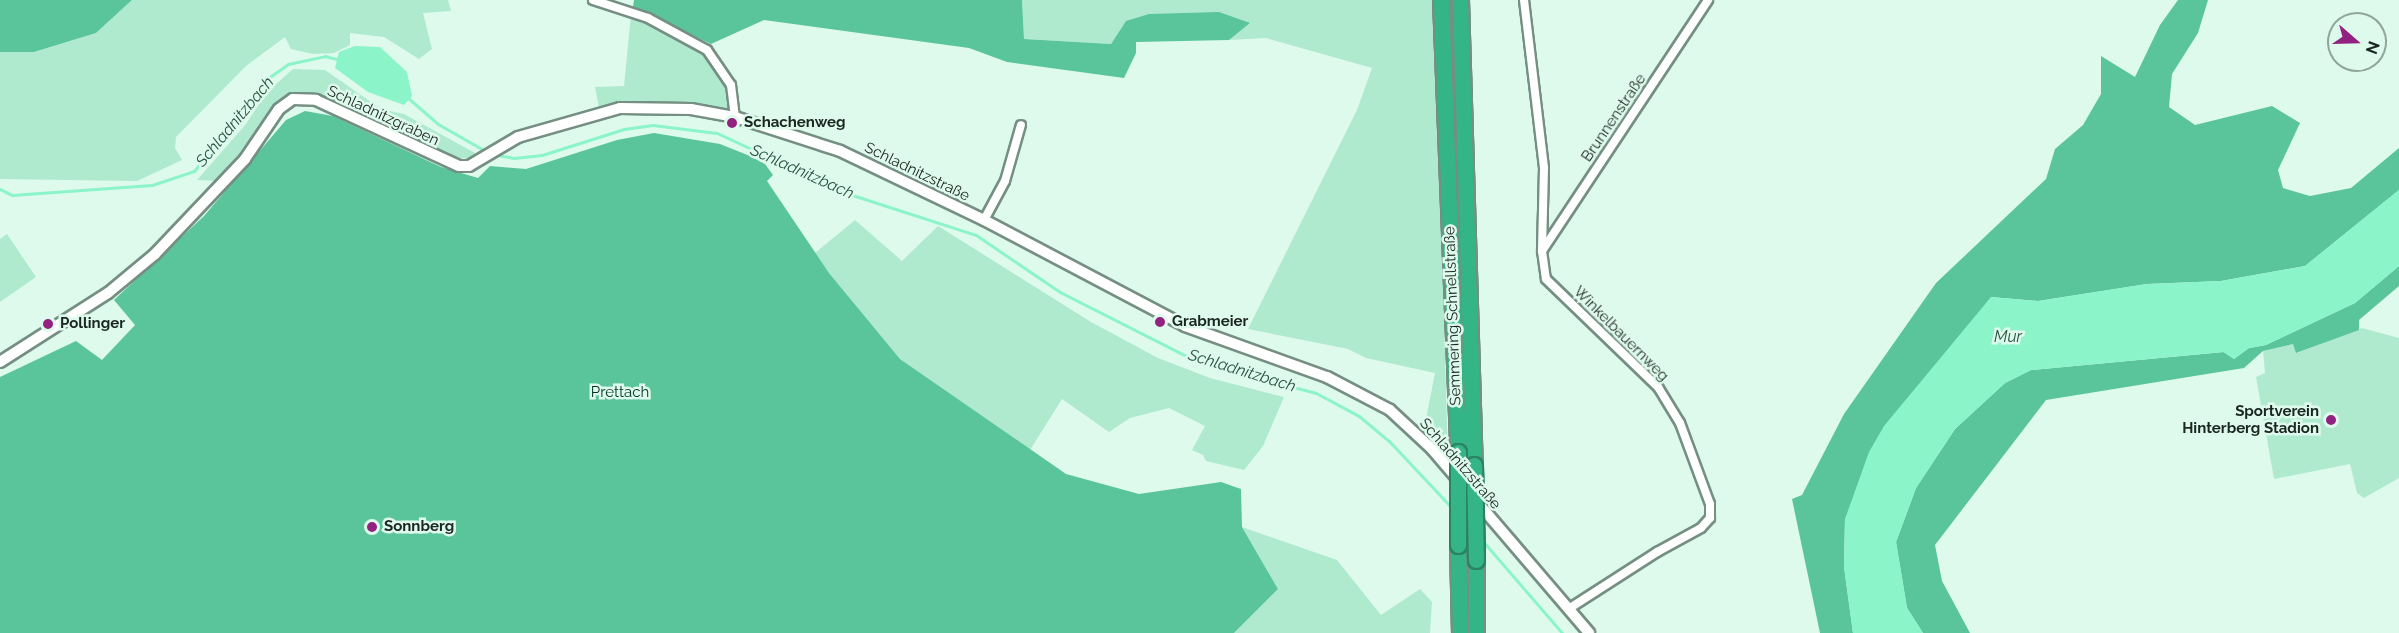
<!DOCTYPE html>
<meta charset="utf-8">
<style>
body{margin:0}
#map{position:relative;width:2399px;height:633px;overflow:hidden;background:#defaec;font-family:Raleway,sans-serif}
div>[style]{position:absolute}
.green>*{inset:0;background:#afeacf}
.forest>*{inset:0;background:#5ac59b}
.water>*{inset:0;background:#8bf4c8}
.stream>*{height:3px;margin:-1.5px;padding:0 1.5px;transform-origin:1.5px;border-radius:1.5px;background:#8bf4c8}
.roads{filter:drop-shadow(2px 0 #758f83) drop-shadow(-2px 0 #758f83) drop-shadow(0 2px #758f83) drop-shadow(0 -2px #758f83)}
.minor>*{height:8px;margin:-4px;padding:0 4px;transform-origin:4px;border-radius:4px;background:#fff}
.tertiary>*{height:10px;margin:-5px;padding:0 5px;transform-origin:5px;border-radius:5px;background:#fff}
.motorway>*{height:15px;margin:-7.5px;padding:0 7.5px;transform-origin:7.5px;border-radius:7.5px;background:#34b588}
.bridges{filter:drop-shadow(2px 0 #2b8364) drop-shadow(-2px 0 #2b8364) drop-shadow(0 2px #2b8364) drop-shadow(0 -2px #2b8364)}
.motorway-bridge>*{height:15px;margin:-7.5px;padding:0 7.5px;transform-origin:7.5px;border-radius:7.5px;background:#34b588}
.dots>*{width:16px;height:16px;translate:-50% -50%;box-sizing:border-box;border:3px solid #defaec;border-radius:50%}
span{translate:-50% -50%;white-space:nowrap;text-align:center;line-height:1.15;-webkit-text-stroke:5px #defaec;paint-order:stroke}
.street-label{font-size:15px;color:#1b2521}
.poi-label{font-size:15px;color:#1b2521;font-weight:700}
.left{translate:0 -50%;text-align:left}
.right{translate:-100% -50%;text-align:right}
.park-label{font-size:15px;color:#023323}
.water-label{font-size:16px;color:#275341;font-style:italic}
.north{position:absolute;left:2327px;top:12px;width:60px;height:60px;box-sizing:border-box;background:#defaec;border:2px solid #90a59b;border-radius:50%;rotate:110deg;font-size:16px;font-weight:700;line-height:24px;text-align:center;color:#1b2521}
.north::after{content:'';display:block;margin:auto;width:21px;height:27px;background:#932180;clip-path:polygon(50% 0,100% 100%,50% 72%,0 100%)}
</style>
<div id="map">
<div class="green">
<div style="clip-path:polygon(132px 0,448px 0,451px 11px,423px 13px,432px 49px,419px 59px,384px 37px,350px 33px,350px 45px,334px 53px,313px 54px,291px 49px,285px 37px,246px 66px,176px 137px,175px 148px,182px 160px,137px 181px,0 179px,0 52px,34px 52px,96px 33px)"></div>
<div style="clip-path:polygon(1022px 0,1435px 0,1448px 460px,1428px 435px,1425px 424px,1435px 373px,1366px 358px,1348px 349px,1248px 329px,1357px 110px,1372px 68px,1266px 38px,1229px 40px,1250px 23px,1126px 21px,1111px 44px,1024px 39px)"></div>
<div style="clip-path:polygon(631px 15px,707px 52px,729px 88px,729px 111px,658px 101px,599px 108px,595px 87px,624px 86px)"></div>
<div style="clip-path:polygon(293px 69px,325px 70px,381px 109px,404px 114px,475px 153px,472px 159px,449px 157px,418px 136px,410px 139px,333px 101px,307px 92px,289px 93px,229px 171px,216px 181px,197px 180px,246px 124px,267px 92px)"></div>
<div style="clip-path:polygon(855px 220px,902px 261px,938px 226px,1091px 322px,1158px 358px,1210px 378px,1284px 397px,1263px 446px,1244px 470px,1206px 461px,1203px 455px,1192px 450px,1205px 426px,1169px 408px,1130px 418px,1109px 432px,1062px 399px,1030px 450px,900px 359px,829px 273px,815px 253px)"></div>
<div style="clip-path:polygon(7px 234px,36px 277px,0 302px,0 239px)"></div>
<div style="clip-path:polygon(2362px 328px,2399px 338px,2399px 478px,2364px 498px,2357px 493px,2350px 464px,2274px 479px,2256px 377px,2265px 373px,2263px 351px,2293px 344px,2297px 353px)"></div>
<div style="clip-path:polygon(1242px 527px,1337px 560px,1381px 615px,1420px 589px,1432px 602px,1430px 633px,1234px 633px,1278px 589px)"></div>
</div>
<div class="forest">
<div style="clip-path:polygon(0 0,132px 0,96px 33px,34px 52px,0 52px)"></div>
<div style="clip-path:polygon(634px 0,1022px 0,1024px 39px,1111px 44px,1126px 21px,1149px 14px,1219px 12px,1250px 23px,1229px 40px,1136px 42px,1136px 53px,1124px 78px,1007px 62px,969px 48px,764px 20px,711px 44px,633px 7px)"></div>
<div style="clip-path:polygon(2178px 0,2208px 0,2198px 33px,2172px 74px,2169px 107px,2195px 125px,2272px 106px,2300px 123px,2278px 170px,2283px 188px,2310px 196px,2351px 188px,2399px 148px,2399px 190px,2305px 266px,2221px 281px,2147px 284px,2038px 301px,1991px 297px,1845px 519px,1844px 567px,1853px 633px,1820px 633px,1792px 499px,1802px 495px,1844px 414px,1936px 283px,2046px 179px,2055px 149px,2083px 125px,2101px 94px,2101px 56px,2135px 77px,2160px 25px)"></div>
<div style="clip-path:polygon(305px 111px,333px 116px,441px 167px,478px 178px,490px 166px,526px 169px,617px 140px,654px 133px,720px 144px,750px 156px,765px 164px,773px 175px,767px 181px,829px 273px,900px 359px,1066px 474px,1139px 494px,1221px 482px,1241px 489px,1242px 527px,1278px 589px,1234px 633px,0 633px,0 377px,76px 341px,102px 360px,135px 325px,114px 300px,204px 216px,286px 120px)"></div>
<div style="clip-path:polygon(2399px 266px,2399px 286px,2359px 320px,2359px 330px,2296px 353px,2293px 344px,2263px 351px,2244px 368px,2046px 400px,1935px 545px,1942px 581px,1970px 633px,1923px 633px,1907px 608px,1896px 542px,1916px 488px,1955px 429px,2005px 383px,2031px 370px,2224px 352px,2234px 359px,2249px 348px,2266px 345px,2355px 303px)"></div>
</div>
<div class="water">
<div style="clip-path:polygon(355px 46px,380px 47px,407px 72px,412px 96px,404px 105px,368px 92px,335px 68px,339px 52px)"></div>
<div style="clip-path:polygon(2399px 190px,2399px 266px,2355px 303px,2266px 345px,2249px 348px,2234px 359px,2223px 352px,2031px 370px,2005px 383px,1955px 429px,1916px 488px,1896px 542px,1907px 608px,1923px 633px,1853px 633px,1844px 567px,1845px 519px,1869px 452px,1884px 426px,1991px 297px,2038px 301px,2147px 284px,2221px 281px,2305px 266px)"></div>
</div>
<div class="stream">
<div style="left:408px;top:98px;width:40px;rotate:41deg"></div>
<div style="left:438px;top:124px;width:56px;rotate:29.7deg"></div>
<div style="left:493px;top:154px;width:21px;rotate:11deg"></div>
<div style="left:514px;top:158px;width:28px;rotate:-6deg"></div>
<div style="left:542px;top:155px;width:86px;rotate:-17.6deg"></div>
<div style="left:624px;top:129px;width:29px;rotate:-8deg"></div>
<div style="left:653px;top:125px;width:64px;rotate:7.1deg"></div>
<div style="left:717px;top:133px;width:142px;rotate:24.9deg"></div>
<div style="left:846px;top:193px;width:137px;rotate:17.9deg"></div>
<div style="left:976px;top:235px;width:102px;rotate:34.2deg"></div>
<div style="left:1060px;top:292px;width:155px;rotate:26.9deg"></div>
<div style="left:1198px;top:362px;width:122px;rotate:14.7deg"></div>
<div style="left:1316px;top:393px;width:49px;rotate:28.1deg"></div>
<div style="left:1359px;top:416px;width:39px;rotate:40deg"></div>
<div style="left:1389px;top:441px;width:92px;rotate:46.8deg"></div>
<div style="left:0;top:189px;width:13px;rotate:27deg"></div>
<div style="left:12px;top:195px;width:140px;rotate:-4.1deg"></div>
<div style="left:152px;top:185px;width:44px;rotate:-18.4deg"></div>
<div style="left:194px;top:171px;width:122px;rotate:-51deg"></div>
<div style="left:271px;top:76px;width:21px;rotate:-35deg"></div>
<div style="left:288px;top:64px;width:38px;rotate:-12deg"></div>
<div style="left:325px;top:56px;width:16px;rotate:15deg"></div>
<div style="left:1481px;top:539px;width:124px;rotate:49.2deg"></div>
</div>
<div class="roads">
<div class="minor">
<div style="left:593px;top:0;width:58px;rotate:18.1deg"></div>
<div style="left:648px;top:18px;width:67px;rotate:28.5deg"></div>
<div style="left:707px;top:50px;width:42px;rotate:55.6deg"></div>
<div style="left:731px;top:85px;width:32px;rotate:83deg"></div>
<div style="left:1524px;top:0;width:169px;rotate:83.2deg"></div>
<div style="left:1544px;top:168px;width:83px;rotate:91.4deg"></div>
<div style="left:1542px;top:251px;width:28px;rotate:82deg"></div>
<div style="left:1546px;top:279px;width:156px;rotate:44deg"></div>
<div style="left:1658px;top:387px;width:42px;rotate:58.6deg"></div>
<div style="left:1680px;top:423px;width:86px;rotate:69.7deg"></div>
<div style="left:1710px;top:504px;width:14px;rotate:90deg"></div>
<div style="left:1710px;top:518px;width:13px;rotate:132deg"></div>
<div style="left:1701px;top:528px;width:50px;rotate:151.4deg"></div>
<div style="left:1657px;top:552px;width:103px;rotate:147.2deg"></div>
<div style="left:984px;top:220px;width:44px;rotate:-61.7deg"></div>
<div style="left:1005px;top:181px;width:58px;rotate:-74.1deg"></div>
<div style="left:1542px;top:251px;width:301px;rotate:-56.5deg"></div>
</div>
<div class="tertiary">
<div style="left:0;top:362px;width:128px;rotate:-32.6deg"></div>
<div style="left:108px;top:293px;width:61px;rotate:-39.7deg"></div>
<div style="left:155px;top:254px;width:131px;rotate:-46.5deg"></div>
<div style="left:245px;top:159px;width:60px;rotate:-55.8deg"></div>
<div style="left:279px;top:109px;width:17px;rotate:-36deg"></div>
<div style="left:293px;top:99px;width:23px;rotate:2deg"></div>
<div style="left:316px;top:100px;width:157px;rotate:24.8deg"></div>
<div style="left:459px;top:166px;width:10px"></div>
<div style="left:469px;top:166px;width:57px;rotate:-30.6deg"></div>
<div style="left:518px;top:137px;width:106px;rotate:-15.9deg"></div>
<div style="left:620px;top:108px;width:71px;rotate:0.8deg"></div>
<div style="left:691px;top:109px;width:45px;rotate:10.3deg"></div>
<div style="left:735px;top:117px;width:110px;rotate:17.9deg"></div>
<div style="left:840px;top:151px;width:160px;rotate:25.6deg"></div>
<div style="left:984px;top:220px;width:227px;rotate:27.8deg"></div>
<div style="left:1185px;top:326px;width:151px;rotate:19.8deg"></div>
<div style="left:1327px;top:377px;width:71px;rotate:27.6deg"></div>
<div style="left:1390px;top:410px;width:57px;rotate:42.9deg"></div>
<div style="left:1432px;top:449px;width:242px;rotate:49.5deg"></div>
</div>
<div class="motorway">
<div style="left:1441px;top:0;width:452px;rotate:87.8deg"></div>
<div style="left:1460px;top:0;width:465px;rotate:88.3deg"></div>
<div style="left:1458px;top:545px;width:88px;rotate:88.7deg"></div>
<div style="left:1476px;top:633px;width:73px;rotate:-90deg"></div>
</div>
</div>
<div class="bridges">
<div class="motorway-bridge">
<div style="left:1474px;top:465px;width:95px;rotate:88.8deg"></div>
<div style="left:1458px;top:545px;width:93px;rotate:-90deg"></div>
</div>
</div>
<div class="dots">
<div style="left:732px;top:123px;background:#932180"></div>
<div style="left:1160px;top:322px;background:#932180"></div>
<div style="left:48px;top:324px;background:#932180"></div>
<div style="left:2331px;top:420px;background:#932180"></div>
<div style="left:372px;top:527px;background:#932180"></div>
</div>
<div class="street-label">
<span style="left:383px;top:116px;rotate:25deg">Schladnitzgraben</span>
<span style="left:1614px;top:118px;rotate:-56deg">Brunnenstraße</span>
<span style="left:917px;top:172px;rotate:26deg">Schladnitzstraße</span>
<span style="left:1453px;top:316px;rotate:-92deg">Semmering Schnellstraße</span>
<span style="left:1621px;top:334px;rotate:45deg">Winkelbauernweg</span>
<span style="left:1460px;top:464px;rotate:49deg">Schladnitzstraße</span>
</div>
<div class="poi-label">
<span class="left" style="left:744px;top:123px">Schachenweg</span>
<span class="left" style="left:1172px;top:322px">Grabmeier</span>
<span class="left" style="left:60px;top:324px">Pollinger</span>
<span class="right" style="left:2319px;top:420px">Sportverein<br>Hinterberg Stadion</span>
<span class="left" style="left:384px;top:527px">Sonnberg</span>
</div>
<div class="park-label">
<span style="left:620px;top:393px">Prettach</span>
</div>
<div class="water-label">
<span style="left:235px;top:122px;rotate:-50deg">Schladnitzbach</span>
<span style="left:802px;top:172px;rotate:24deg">Schladnitzbach</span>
<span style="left:2008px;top:337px">Mur</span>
<span style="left:1242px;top:371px;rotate:17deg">Schladnitzbach</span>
</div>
<div class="north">N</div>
</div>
